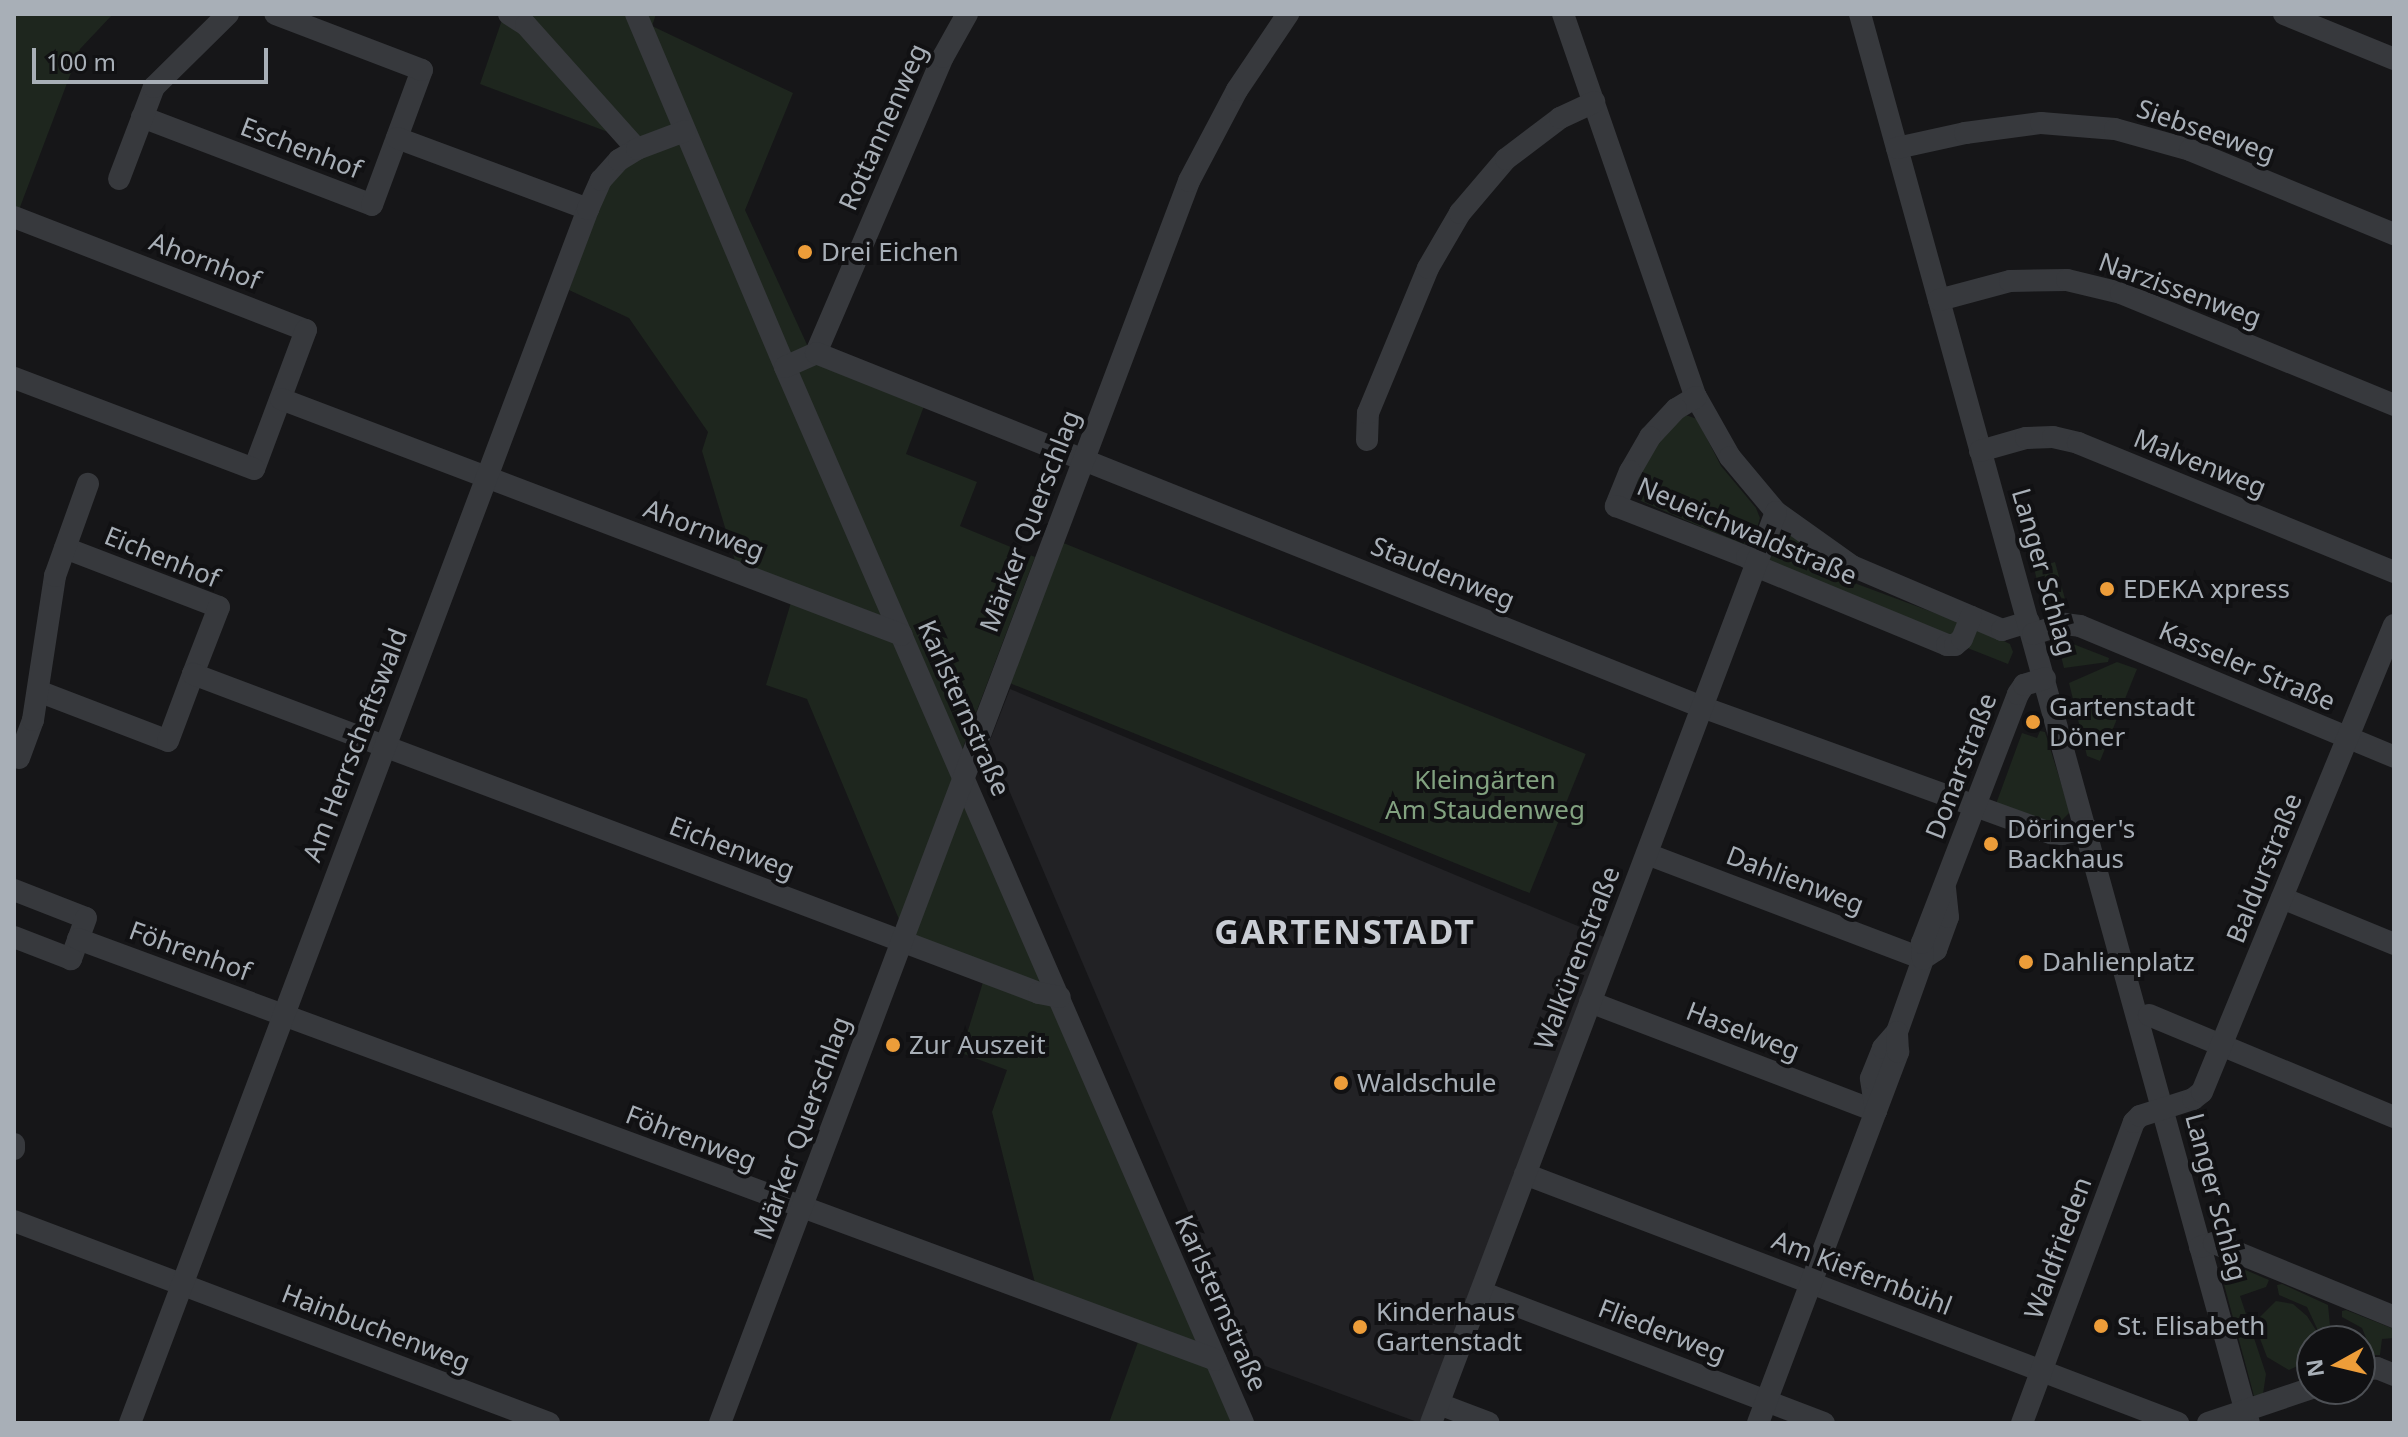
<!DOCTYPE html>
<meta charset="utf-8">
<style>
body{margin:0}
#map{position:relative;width:2408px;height:1437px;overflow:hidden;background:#161618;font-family:"Noto Sans",sans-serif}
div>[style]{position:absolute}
.built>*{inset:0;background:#222225}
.green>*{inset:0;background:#1e261e;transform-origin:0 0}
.minor>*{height:22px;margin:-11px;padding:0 11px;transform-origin:11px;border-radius:11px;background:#37393d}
.dots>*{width:22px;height:22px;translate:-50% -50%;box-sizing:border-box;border:4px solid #111113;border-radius:50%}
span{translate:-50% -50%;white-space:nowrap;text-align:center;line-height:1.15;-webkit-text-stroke:8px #111113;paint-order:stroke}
.street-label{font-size:26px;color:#a8afb7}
.poi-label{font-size:26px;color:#a8afb7}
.left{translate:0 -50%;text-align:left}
.park-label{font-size:26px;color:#82a280}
.district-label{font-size:34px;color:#c9cdd4;font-weight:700;letter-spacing:2px}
.frame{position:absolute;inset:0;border:16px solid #a8afb7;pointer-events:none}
.north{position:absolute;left:2296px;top:1325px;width:80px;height:80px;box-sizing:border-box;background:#111113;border:2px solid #4d5055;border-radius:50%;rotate:262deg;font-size:22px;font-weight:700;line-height:32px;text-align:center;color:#a8afb7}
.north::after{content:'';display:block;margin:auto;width:28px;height:36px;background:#ed9d39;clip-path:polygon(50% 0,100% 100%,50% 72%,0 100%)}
.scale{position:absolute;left:32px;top:48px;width:236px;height:36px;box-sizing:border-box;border:4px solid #a8afb7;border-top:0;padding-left:10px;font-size:24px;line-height:28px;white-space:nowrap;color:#a8afb7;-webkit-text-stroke:6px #111113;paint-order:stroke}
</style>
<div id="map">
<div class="built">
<div style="clip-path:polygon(1010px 689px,1604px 937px,1420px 1423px,1252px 1361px,989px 743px)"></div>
</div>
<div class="green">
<div style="clip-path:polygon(14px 14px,113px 14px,80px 49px,17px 215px,14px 216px)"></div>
<div style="clip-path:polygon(504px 14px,656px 14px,652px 26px,793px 93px,745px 210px,815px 362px,924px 406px,906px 454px,977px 482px,960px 526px,1035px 557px,954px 771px,1233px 1423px,1109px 1423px,1143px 1328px,1036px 1287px,992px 1112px,1007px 1070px,961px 1053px,988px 966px,906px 936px,807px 699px,766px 685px,796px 586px,736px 564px,702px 451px,708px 432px,629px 318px,569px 290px,624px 138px,480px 84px)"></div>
<div style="clip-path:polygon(1683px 414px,1697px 419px,1721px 466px,1756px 508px,1760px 518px,1756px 532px,1743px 545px,1641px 501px,1636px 489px,1641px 469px,1655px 446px)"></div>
<div style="clip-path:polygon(1788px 532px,1857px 584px,1959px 622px,1957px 633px,1945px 638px,1766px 561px,1779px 533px)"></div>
<div style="left:1061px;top:542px;width:566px;height:150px;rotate:22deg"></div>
<div style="clip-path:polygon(2055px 562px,2065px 599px,2039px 589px,2034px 568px)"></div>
<div style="clip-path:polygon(1973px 626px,2010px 644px,2013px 652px,2008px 664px,1965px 647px)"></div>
<div style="clip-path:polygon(2068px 642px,2109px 658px,2108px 662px,2064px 668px,2061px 656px)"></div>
<div style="clip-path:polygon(2117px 662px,2137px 669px,2100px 761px,2087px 756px,2069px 683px)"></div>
<div style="clip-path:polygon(2040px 731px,2045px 732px,2070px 812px,2061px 821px,2047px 823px,1996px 804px,2022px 733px,2037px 738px)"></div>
<div style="clip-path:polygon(2229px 1263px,2269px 1280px,2266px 1287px,2240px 1296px,2266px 1374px,2263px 1394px,2254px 1396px,2221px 1273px)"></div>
<div style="clip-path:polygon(2282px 1284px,2328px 1305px,2331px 1336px,2321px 1337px,2307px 1307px,2279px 1295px,2277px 1285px)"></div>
<div style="clip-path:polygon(2276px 1301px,2293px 1304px,2307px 1316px,2319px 1335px,2317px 1341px,2312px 1341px,2308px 1361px,2289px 1370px,2267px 1357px,2254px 1323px)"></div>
<div style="clip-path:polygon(2346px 1310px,2394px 1329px,2394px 1338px,2382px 1339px,2380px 1355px,2373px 1355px,2362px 1328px,2342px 1317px,2342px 1311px)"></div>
</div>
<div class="minor">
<div style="left:509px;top:14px;width:20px;rotate:33deg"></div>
<div style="left:526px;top:25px;width:166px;rotate:48.2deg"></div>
<div style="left:636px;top:14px;width:383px;rotate:67.1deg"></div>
<div style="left:785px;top:367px;width:1151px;rotate:66.55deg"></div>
<div style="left:1563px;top:14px;width:405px;rotate:70.9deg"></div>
<div style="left:1696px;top:397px;width:69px;rotate:60.5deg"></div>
<div style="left:1730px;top:457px;width:72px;rotate:50.1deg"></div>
<div style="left:1776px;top:512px;width:93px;rotate:35.4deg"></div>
<div style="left:1852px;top:566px;width:163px;rotate:23.1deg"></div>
<div style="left:2002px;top:630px;width:28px;rotate:-17deg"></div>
<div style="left:1860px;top:14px;width:1462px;rotate:74.57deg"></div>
<div style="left:2284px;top:14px;width:119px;rotate:22.2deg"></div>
<div style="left:142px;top:117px;width:246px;rotate:20.9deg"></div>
<div style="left:372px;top:205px;width:144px;rotate:-69.7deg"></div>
<div style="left:422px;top:70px;width:157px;rotate:-159.1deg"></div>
<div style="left:397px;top:138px;width:204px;rotate:20.4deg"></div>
<div style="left:1897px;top:148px;width:70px;rotate:-12.4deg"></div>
<div style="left:1965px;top:133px;width:77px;rotate:-7.5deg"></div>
<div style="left:2041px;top:123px;width:74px;rotate:4.6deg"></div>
<div style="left:2115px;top:129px;width:78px;rotate:15.6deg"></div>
<div style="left:2190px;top:150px;width:221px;rotate:22.4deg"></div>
<div style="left:119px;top:179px;width:98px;rotate:-69.2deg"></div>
<div style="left:154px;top:87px;width:104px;rotate:-44.6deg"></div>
<div style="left:14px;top:217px;width:313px;rotate:21.2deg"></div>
<div style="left:306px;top:330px;width:148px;rotate:110.5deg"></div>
<div style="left:254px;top:469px;width:257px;rotate:-159.2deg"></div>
<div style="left:1939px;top:300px;width:73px;rotate:-15deg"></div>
<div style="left:2010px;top:281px;width:57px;rotate:-1deg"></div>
<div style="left:2067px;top:280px;width:56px;rotate:13.5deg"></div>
<div style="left:2121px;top:293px;width:295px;rotate:22.3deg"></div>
<div style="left:816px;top:353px;width:322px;rotate:-66.8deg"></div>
<div style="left:943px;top:57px;width:49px;rotate:-60.8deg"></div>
<div style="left:785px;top:367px;width:34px;rotate:-24deg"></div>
<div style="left:816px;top:353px;width:954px;rotate:21.78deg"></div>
<div style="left:1702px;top:707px;width:371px;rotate:19.9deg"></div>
<div style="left:2051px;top:833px;width:11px;rotate:5deg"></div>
<div style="left:2062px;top:834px;width:25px;rotate:-14deg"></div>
<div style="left:1696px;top:397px;width:23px;rotate:149deg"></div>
<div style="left:1676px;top:409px;width:38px;rotate:133deg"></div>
<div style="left:1650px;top:437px;width:39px;rotate:120deg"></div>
<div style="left:1630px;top:471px;width:38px;rotate:112deg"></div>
<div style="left:1616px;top:506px;width:141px;rotate:21.3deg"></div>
<div style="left:1747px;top:557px;width:20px;rotate:37deg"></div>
<div style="left:1763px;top:569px;width:199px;rotate:22.4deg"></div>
<div style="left:1947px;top:645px;width:8px"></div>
<div style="left:1955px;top:645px;width:9px;rotate:-41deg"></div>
<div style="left:1962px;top:639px;width:24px;rotate:-68deg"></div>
<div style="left:281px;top:399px;width:664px;rotate:20.81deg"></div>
<div style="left:1367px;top:440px;width:27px;rotate:-88deg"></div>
<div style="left:1368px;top:413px;width:157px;rotate:-67.5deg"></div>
<div style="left:1428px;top:268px;width:64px;rotate:-59.8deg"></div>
<div style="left:1460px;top:213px;width:71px;rotate:-49.6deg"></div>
<div style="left:1506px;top:159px;width:68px;rotate:-37.2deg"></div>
<div style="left:1560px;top:118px;width:38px;rotate:-25deg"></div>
<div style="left:1980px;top:451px;width:48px;rotate:-15.8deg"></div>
<div style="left:2026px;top:438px;width:27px;rotate:-2deg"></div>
<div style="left:2053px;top:437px;width:26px;rotate:13deg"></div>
<div style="left:2078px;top:443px;width:341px;rotate:22.2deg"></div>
<div style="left:65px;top:548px;width:165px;rotate:21deg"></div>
<div style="left:219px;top:607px;width:72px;rotate:111.2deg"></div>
<div style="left:2033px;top:634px;width:33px;rotate:-18deg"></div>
<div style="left:2064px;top:624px;width:16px;rotate:7deg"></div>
<div style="left:2080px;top:626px;width:340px;rotate:22.6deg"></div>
<div style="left:38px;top:691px;width:139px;rotate:21deg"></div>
<div style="left:168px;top:741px;width:72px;rotate:-69.5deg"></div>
<div style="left:193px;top:674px;width:904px;rotate:20.66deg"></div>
<div style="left:1039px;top:993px;width:21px;rotate:11deg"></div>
<div style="left:19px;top:758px;width:40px;rotate:-69.8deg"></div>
<div style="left:33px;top:720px;width:146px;rotate:-81.3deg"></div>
<div style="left:55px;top:576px;width:98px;rotate:-70.3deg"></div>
<div style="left:1647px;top:854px;width:295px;rotate:20.8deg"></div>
<div style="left:14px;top:890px;width:77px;rotate:21.3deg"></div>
<div style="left:86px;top:918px;width:44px;rotate:110.1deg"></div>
<div style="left:71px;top:959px;width:61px;rotate:-158.9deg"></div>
<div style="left:2282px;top:898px;width:121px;rotate:22.3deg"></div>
<div style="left:78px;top:939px;width:1213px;rotate:20.3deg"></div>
<div style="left:1927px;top:956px;width:11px;rotate:-34deg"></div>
<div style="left:1936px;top:950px;width:35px;rotate:-70deg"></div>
<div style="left:1948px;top:917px;width:28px;rotate:-96deg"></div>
<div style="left:1590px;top:1002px;width:306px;rotate:20.9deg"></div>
<div style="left:2149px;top:1015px;width:265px;rotate:22.6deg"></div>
<div style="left:1876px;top:1111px;width:33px;rotate:-99deg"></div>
<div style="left:1871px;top:1078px;width:32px;rotate:-68deg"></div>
<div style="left:1883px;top:1048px;width:21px;rotate:-49deg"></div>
<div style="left:1897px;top:1032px;width:77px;rotate:-70.4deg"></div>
<div style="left:1923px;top:959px;width:16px;rotate:-94deg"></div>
<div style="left:1922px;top:943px;width:267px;rotate:-68.9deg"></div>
<div style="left:2018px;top:694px;width:11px;rotate:-56deg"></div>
<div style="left:2024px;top:685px;width:22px;rotate:-18deg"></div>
<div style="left:14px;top:1144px;width:5px;rotate:90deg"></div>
<div style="left:1525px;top:1174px;width:699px;rotate:20.87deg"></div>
<div style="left:14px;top:1221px;width:572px;rotate:20.69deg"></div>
<div style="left:2200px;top:1247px;width:15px;rotate:-16deg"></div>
<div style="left:2214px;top:1243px;width:195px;rotate:22.3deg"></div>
<div style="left:1481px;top:1292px;width:367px;rotate:20.9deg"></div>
<div style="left:2360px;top:1371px;width:17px;rotate:-10deg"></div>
<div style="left:2377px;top:1368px;width:18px;rotate:22deg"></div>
<div style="left:1439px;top:1404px;width:53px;rotate:20.8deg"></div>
<div style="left:130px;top:1423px;width:1298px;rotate:-69.33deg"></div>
<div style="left:588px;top:209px;width:32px;rotate:-66deg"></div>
<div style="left:601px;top:180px;width:27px;rotate:-48deg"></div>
<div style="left:619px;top:160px;width:21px;rotate:-31deg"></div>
<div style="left:637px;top:149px;width:51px;rotate:-20.6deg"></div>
<div style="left:720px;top:1423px;width:1328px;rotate:-69.31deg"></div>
<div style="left:1189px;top:181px;width:103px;rotate:-62.2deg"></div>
<div style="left:1237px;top:90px;width:92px;rotate:-56.1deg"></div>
<div style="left:1431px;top:1423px;width:974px;rotate:-69.26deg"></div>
<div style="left:1758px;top:1423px;width:397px;rotate:-69.3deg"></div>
<div style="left:1898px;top:1052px;width:20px;rotate:-93deg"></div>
<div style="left:2022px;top:1423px;width:321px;rotate:-69.6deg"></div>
<div style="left:2134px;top:1122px;width:8px;rotate:-45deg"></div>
<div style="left:2140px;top:1116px;width:56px;rotate:-17.8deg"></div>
<div style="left:2193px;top:1099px;width:11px;rotate:-38deg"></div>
<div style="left:2202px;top:1092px;width:505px;rotate:-67.65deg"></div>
<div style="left:2208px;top:1423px;width:110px;rotate:-18.6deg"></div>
</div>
<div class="dots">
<div style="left:805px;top:252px;background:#ed9d39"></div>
<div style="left:2107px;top:589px;background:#ed9d39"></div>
<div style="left:2033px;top:722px;background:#ed9d39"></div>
<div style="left:1991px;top:844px;background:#ed9d39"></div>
<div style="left:2026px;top:962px;background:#ed9d39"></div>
<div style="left:893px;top:1045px;background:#ed9d39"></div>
<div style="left:1341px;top:1083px;background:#ed9d39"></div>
<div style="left:2101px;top:1326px;background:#ed9d39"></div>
<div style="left:1360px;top:1327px;background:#ed9d39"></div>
</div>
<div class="street-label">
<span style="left:883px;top:127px;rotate:-66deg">Rottannenweg</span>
<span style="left:2206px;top:131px;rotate:19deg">Siebseeweg</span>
<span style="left:301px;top:148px;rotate:21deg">Eschenhof</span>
<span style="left:205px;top:261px;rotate:21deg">Ahornhof</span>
<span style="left:2180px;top:290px;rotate:20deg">Narzissenweg</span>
<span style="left:2200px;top:463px;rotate:22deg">Malvenweg</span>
<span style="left:1030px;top:521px;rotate:-69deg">Märker Querschlag</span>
<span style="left:704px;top:530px;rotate:21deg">Ahornweg</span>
<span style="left:1747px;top:531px;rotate:23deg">Neueichwaldstraße</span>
<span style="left:162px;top:557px;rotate:22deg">Eichenhof</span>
<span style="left:2044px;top:572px;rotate:74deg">Langer Schlag</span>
<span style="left:1443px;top:573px;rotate:22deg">Staudenweg</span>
<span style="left:2247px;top:666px;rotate:23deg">Kasseler Straße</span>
<span style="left:964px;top:708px;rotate:66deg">Karlsternstraße</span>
<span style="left:355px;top:745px;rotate:-69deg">Am Herrschaftswald</span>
<span style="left:1961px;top:766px;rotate:-69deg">Donarstraße</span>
<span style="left:732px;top:848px;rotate:21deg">Eichenweg</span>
<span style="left:2264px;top:868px;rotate:-68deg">Baldurstraße</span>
<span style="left:1795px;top:880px;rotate:21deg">Dahlienweg</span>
<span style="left:190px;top:951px;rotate:20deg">Föhrenhof</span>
<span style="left:1577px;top:958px;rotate:-69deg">Walkürenstraße</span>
<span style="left:1743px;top:1031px;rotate:21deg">Haselweg</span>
<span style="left:802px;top:1128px;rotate:-70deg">Märker Querschlag</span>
<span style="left:691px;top:1138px;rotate:21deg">Föhrenweg</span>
<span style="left:2216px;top:1197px;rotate:75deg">Langer Schlag</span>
<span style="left:2058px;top:1248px;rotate:-70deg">Waldfrieden</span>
<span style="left:1862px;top:1273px;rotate:21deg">Am Kiefernbühl</span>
<span style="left:1221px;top:1303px;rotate:66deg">Karlsternstraße</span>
<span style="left:376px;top:1328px;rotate:21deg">Hainbuchenweg</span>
<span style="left:1662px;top:1331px;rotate:21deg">Fliederweg</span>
</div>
<div class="poi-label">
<span class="left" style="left:821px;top:252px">Drei Eichen</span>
<span class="left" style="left:2123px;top:589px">EDEKA xpress</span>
<span class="left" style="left:2049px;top:722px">Gartenstadt<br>Döner</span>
<span class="left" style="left:2007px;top:844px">Döringer's<br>Backhaus</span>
<span class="left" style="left:2042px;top:962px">Dahlienplatz</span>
<span class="left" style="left:909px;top:1045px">Zur Auszeit</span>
<span class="left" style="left:1357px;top:1083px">Waldschule</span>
<span class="left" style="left:1376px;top:1327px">Kinderhaus<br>Gartenstadt</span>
<span class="left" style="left:2117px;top:1326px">St. Elisabeth</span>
</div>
<div class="park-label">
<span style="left:1485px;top:795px">Kleingärten<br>Am Staudenweg</span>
</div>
<div class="district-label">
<span style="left:1345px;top:932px">GARTENSTADT</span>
</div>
<div class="frame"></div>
<div class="north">N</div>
<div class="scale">100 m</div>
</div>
